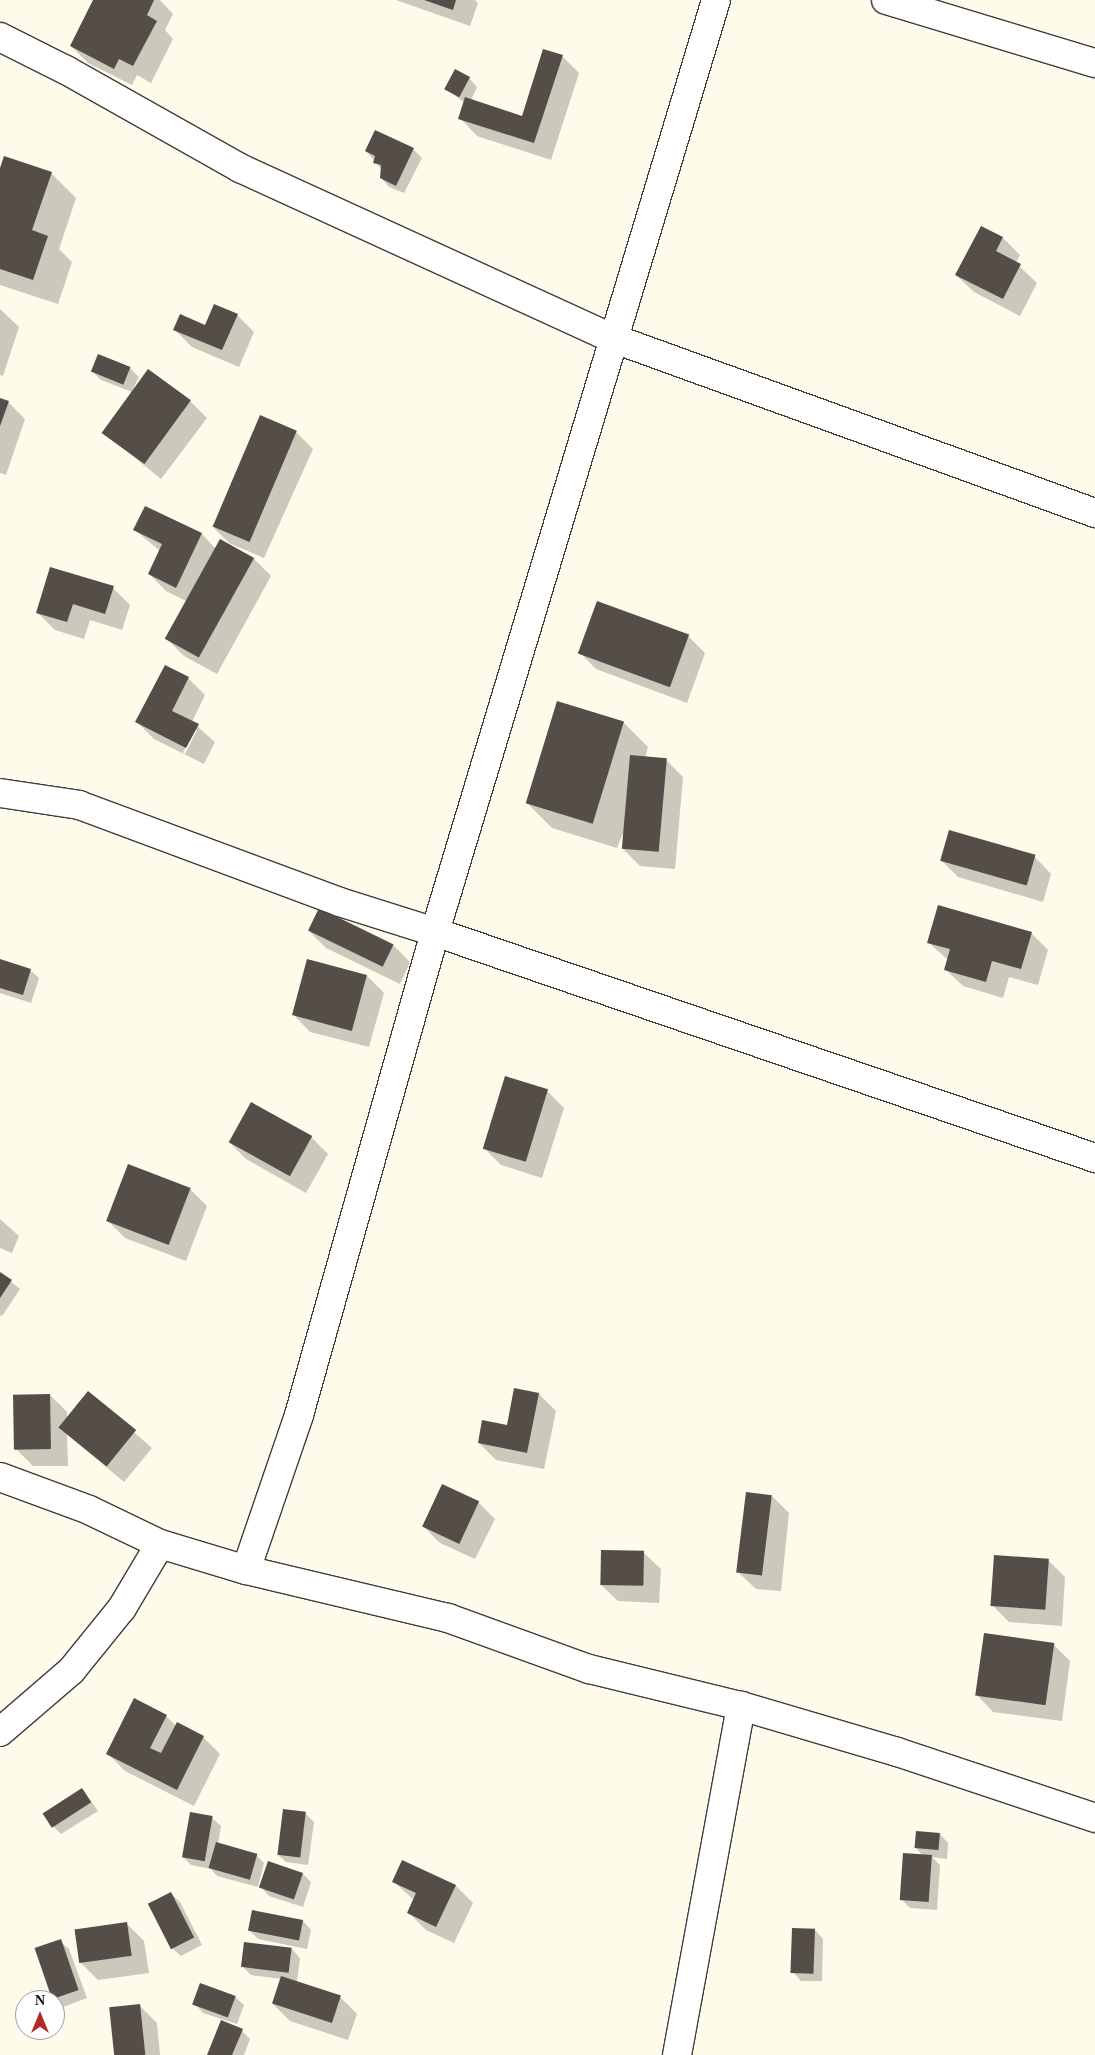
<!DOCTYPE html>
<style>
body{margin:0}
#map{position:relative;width:1095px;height:2055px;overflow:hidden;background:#fefbeb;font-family:"Times New Roman",serif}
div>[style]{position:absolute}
.shadow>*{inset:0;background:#0003}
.building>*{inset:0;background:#544d48;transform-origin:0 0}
.roads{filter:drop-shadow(1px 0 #3e3e3e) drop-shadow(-1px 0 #3e3e3e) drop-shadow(0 1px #3e3e3e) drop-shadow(0 -1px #3e3e3e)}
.street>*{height:28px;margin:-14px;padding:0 14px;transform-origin:14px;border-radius:14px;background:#fff}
span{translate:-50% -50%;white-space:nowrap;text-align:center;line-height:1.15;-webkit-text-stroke:5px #fff;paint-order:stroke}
.north{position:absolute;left:15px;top:1990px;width:50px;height:50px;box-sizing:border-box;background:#fff;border:1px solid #9d9d9d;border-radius:50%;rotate:0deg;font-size:14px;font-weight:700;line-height:20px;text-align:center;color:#0b0b0b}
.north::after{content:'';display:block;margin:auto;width:18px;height:22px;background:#b62929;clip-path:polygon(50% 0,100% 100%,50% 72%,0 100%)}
</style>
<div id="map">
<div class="shadow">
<div style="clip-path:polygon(95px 0,160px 0,173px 14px,165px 30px,173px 39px,151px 83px,137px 75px,132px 85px,88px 63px,71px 46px)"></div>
<div style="clip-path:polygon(396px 0,475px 0,478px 3px,470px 26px)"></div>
<div style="clip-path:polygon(562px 56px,579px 73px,551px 160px,477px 136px,460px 118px,465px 103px,446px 89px,469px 78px,477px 87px,471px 100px,522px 117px)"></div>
<div style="clip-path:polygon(413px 149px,422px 158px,404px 193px,389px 187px,381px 178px,382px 170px,366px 151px)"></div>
<div style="clip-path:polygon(0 172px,51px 173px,76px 198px,59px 249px,72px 262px,58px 304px,0 285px)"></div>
<div style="clip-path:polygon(981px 228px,1003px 238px,1020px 255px,1016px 263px,1037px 283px,1020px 316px,974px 292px,956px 275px)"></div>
<div style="clip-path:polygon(0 309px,19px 327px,3px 376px,0 375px)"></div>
<div style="clip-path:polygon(237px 315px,254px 332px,239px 367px,192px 347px,175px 330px,206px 327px)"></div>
<div style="clip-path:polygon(130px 368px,139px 377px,133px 389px,190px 401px,207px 418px,161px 479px,103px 432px,132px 392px,101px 380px,92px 371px)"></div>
<div style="clip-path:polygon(0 400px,8px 402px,25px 419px,6px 475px,0 473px)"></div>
<div style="clip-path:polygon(296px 432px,313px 449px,264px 558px,229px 543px,212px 526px)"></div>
<div style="clip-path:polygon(145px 508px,202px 534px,216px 549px,221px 541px,254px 559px,271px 576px,217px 674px,184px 656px,167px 639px,188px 602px,166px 591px,149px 574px,160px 551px,135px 530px)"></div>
<div style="clip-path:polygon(113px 588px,130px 605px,122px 630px,90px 620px,84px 639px,55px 630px,38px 613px)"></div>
<div style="clip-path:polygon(688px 636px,705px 653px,687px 703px,596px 669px,579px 652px)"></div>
<div style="clip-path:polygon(evenodd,188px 678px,205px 695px,192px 722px,215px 742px,204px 764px,154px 739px,137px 722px,188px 678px,194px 730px,197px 730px,185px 754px,183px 753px,194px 730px)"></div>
<div style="clip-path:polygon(623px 722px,648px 747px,645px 758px,666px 760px,683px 777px,675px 869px,640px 866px,623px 849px,625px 828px,617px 848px,552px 828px,527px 803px)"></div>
<div style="clip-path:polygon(1034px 856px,1051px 874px,1043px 902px,958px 877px,941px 860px)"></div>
<div style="clip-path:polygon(309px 931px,393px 945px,410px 962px,400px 984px,326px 948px)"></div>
<div style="clip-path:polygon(1031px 933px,1048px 950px,1038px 985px,1009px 977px,1003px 998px,963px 986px,945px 969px,948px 960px,928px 942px)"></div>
<div style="clip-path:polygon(0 960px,30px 970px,39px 978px,31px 1003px,0 993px)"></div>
<div style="clip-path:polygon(308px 960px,367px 976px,384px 993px,369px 1047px,310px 1032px,293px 1014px)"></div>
<div style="clip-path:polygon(547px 1091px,564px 1108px,542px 1178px,501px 1165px,484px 1148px)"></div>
<div style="clip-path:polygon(311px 1137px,328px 1154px,306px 1193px,246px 1159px,229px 1142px)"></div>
<div style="clip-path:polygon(190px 1189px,207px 1206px,186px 1261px,125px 1238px,108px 1221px)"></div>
<div style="clip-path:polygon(0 1219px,19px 1236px,12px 1253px,0 1248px)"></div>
<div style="clip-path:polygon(0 1273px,20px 1289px,2px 1316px,0 1315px)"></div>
<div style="clip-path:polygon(89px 1393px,152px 1448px,124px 1482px,67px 1434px,68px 1466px,33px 1466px,16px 1449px,50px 1395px,67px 1412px,67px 1418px)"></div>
<div style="clip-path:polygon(539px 1394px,556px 1411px,544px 1469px,496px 1460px,479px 1443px,508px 1427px)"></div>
<div style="clip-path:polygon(772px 1496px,789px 1513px,781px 1591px,756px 1589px,738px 1572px)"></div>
<div style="clip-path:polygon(478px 1502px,495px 1519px,475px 1559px,440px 1543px,423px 1526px)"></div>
<div style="clip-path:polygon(643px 1552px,661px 1569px,659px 1603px,618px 1601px,600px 1584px)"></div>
<div style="clip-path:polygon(1048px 1560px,1065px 1577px,1062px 1626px,1009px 1622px,992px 1605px)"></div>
<div style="clip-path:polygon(1053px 1644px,1070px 1661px,1062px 1721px,993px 1712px,976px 1694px)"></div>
<div style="clip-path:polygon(166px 1716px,176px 1726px,203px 1737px,220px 1754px,194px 1806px,125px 1771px,108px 1754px)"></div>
<div style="clip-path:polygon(82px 1789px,98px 1811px,61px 1834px,53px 1826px)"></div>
<div style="clip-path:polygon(305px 1813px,314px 1822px,308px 1865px,286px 1862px,277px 1854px)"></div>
<div style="clip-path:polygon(212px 1818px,221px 1826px,218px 1844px,256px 1855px,264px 1863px,258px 1887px,217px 1876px,211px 1869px,191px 1865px,183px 1857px)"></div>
<div style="clip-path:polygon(940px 1834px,948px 1843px,947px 1859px,932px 1857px,940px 1865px,937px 1910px,910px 1908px,902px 1900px,923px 1856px,916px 1848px)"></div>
<div style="clip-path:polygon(403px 1861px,456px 1886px,473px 1903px,454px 1943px,426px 1930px,409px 1913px,415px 1901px,394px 1882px)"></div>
<div style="clip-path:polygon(303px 1874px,311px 1882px,303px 1907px,269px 1896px,261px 1887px)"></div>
<div style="clip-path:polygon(171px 1894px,180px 1902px,202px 1945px,181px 1956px,172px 1948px)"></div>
<div style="clip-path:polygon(303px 1921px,311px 1930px,307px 1949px,258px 1939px,250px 1931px)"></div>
<div style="clip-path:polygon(127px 1924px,144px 1941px,149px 1973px,98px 1980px,81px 1963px)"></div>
<div style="clip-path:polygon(815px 1930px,823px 1939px,822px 1981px,801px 1981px,793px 1972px)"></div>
<div style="clip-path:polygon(60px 1941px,69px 1949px,87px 1998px,63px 2007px,55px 1999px,37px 1950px)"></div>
<div style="clip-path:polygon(292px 1949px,300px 1958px,297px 1982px,340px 1997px,357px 2014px,348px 2040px,290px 2021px,273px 2004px,282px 1979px,251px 1975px,242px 1966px)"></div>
<div style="clip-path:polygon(235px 1997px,244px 2005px,237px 2024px,203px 2013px,195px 2004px)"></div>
<div style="clip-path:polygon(139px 2005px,157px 2023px,160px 2055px,116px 2055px)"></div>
<div style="clip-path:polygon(242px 2031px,250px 2039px,244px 2055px,208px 2055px)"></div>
</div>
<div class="building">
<div style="clip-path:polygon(93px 0,154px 0,147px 15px,157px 21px,133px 66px,119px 59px,114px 69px,70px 46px)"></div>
<div style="clip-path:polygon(424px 0,456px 0,453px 10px)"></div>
<div style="clip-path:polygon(543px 49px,563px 55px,534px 143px,458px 119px,465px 97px,522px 116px)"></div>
<div style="left:455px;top:69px;width:17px;height:23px;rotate:28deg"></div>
<div style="clip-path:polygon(375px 130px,414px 148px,396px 186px,380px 178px,381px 165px,373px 163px,375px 156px,365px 151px)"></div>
<div style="clip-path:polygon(4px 156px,52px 172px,32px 230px,48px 236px,33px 280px,0 269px,0 168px)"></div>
<div style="clip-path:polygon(981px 226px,1003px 237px,996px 251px,1021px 264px,1003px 299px,955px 275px)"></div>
<div style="clip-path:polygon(214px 304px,238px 314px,222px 350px,173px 330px,180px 314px,205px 325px)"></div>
<div style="left:98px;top:354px;width:35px;height:19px;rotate:22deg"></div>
<div style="left:148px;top:369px;width:53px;height:79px;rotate:36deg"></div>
<div style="clip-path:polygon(0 398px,9px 401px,0 426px)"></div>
<div style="left:260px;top:415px;width:40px;height:121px;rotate:23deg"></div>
<div style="clip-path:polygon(145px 506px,202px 533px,176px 588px,148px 574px,162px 544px,133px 530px)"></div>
<div style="left:220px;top:539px;width:39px;height:114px;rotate:29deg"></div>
<div style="clip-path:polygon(50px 567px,114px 586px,105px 614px,73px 604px,67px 622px,36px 613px)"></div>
<div style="left:597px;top:601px;width:98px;height:56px;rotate:20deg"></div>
<div style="clip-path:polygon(165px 665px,189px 677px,172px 711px,199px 724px,186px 748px,135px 722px)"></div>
<div style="left:557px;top:701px;width:70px;height:107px;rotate:17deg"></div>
<div style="left:630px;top:755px;width:37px;height:94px;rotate:5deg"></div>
<div style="left:949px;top:830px;width:90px;height:32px;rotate:16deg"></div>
<div style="clip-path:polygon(938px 905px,1032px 932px,1021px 969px,992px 961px,986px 982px,944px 970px,950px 949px,927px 943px)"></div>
<div style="left:319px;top:908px;width:83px;height:25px;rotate:26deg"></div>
<div style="clip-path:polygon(0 959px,31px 969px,23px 995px,0 988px)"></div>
<div style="left:307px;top:959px;width:62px;height:58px;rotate:15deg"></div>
<div style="left:505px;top:1076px;width:45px;height:76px;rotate:17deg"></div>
<div style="left:251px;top:1102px;width:70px;height:46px;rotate:29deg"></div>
<div style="left:128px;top:1164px;width:67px;height:61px;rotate:21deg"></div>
<div style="clip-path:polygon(0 1272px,12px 1280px,0 1298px)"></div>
<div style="clip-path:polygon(514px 1388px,539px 1393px,527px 1453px,478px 1443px,482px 1420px,507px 1425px)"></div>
<div style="left:88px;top:1391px;width:62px;height:47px;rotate:39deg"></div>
<div style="left:50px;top:1394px;width:55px;height:37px;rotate:89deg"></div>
<div style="left:442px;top:1484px;width:41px;height:47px;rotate:25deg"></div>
<div style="left:746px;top:1492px;width:26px;height:81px;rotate:7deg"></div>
<div style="left:601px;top:1550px;width:43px;height:35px;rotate:1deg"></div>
<div style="left:994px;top:1555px;width:55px;height:51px;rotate:4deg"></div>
<div style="left:984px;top:1633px;width:71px;height:63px;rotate:8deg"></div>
<div style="clip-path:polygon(134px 1698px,167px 1715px,150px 1748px,161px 1753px,177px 1722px,204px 1736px,177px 1790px,106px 1754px)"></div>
<div style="left:82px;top:1788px;width:17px;height:47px;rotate:57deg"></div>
<div style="left:283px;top:1809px;width:23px;height:46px;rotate:7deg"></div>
<div style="left:190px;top:1812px;width:23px;height:46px;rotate:10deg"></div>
<div style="left:916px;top:1831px;width:24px;height:17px;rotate:5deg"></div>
<div style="left:216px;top:1842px;width:43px;height:27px;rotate:16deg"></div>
<div style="left:903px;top:1853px;width:29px;height:47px;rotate:4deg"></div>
<div style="clip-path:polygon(402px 1860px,456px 1885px,436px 1927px,407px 1913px,416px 1893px,392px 1882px)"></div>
<div style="left:268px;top:1861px;width:37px;height:28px;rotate:19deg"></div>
<div style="left:171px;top:1892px;width:51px;height:26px;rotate:63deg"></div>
<div style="left:252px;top:1910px;width:52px;height:21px;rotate:11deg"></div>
<div style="left:127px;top:1922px;width:34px;height:53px;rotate:82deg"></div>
<div style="left:792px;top:1928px;width:23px;height:45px;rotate:2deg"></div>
<div style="left:61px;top:1939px;width:54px;height:28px;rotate:71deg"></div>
<div style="left:244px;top:1942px;width:48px;height:25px;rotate:7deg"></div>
<div style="left:281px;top:1976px;width:63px;height:29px;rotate:18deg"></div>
<div style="left:200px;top:1983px;width:38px;height:23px;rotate:20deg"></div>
<div style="left:140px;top:2004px;width:51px;height:31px;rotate:84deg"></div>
<div style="clip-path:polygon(221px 2020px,243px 2029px,232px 2055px,207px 2055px)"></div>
</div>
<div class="roads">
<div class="street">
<div style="left:886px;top:0;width:218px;rotate:16.8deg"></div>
<div style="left:0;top:37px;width:74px;rotate:26.6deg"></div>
<div style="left:66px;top:70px;width:200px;rotate:29.4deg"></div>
<div style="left:240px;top:168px;width:409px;rotate:24.6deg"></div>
<div style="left:612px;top:338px;width:514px;rotate:19.92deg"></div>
<div style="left:0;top:793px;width:80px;rotate:8.6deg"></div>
<div style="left:79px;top:805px;width:278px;rotate:20.4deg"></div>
<div style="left:340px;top:902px;width:100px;rotate:17.5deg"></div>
<div style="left:435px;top:932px;width:698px;rotate:18.9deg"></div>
<div style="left:0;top:1477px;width:95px;rotate:20.3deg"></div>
<div style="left:89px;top:1510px;width:79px;rotate:25.6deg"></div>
<div style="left:160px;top:1544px;width:90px;rotate:16.8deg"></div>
<div style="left:246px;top:1570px;width:208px;rotate:13.4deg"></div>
<div style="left:448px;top:1618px;width:150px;rotate:19.9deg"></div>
<div style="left:589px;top:1669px;width:156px;rotate:13.7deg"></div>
<div style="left:741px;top:1706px;width:163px;rotate:16.4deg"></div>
<div style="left:897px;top:1752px;width:209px;rotate:18.4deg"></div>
<div style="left:246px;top:1570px;width:164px;rotate:-71.1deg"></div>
<div style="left:299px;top:1415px;width:502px;rotate:-74.27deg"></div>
<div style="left:435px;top:932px;width:973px;rotate:-73.22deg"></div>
<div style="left:0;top:1732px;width:94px;rotate:-40.7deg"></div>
<div style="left:71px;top:1671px;width:81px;rotate:-51deg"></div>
<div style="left:122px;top:1608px;width:74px;rotate:-59.3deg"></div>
<div style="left:677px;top:2055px;width:355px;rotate:-79.6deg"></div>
</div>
</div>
<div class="north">N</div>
</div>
